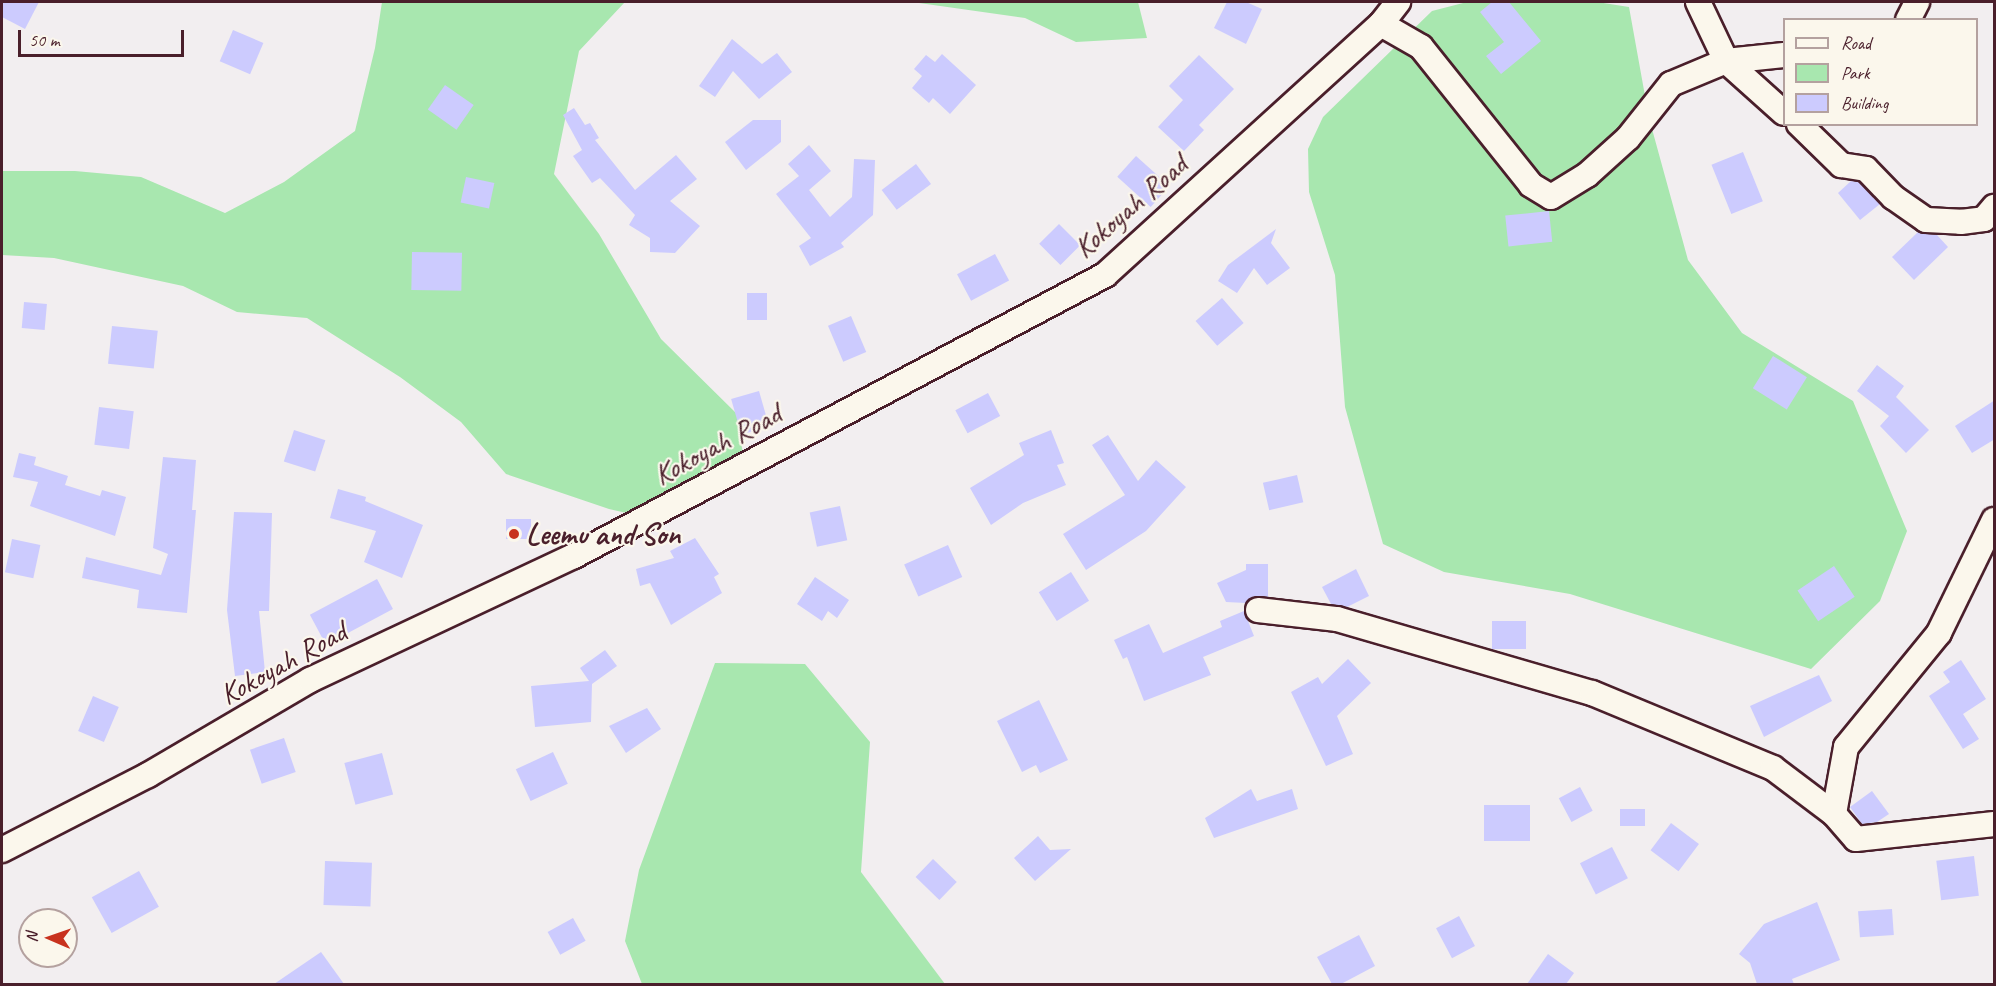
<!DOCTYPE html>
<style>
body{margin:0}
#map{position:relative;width:1996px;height:986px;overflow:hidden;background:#f2eef0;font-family:Caveat,sans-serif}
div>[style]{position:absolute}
.green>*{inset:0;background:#a8e7af}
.building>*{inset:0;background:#cccbfe;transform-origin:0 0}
.roads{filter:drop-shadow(2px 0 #4a1f2b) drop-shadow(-2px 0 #4a1f2b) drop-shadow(0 2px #4a1f2b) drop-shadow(0 -2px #4a1f2b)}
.minor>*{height:24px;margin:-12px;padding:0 12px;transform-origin:12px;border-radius:12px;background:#fbf7ec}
.dots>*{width:16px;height:16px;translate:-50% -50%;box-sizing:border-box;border:3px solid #fbf7ec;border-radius:50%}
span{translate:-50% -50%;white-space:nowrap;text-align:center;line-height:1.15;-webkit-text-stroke:4.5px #fbf7ec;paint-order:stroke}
.street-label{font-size:30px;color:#4a1f2b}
.poi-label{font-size:30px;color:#4a1f2b;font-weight:700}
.left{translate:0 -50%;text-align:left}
.frame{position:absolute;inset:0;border:3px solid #4a1f2b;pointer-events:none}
.legend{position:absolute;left:1783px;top:18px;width:195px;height:108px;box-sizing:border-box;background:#fbf7ec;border:2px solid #b4a19f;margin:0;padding:8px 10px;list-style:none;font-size:18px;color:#4a1f2b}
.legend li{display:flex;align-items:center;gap:12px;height:30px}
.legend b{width:30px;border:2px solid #b4a19f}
.north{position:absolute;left:18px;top:908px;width:60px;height:60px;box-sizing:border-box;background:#fbf7ec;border:2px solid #b4a19f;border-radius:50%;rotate:272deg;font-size:16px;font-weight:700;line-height:24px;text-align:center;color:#4a1f2b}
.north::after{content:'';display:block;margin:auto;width:21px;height:27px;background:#c8321e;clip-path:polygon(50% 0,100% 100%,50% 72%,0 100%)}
.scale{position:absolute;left:18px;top:30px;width:166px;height:27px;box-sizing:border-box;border:3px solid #4a1f2b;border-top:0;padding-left:8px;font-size:18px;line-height:21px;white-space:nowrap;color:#4a1f2b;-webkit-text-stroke:4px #fbf7ec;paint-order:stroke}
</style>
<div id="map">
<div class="green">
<div style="clip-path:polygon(382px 2px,625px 2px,579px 51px,554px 174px,599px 234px,661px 339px,737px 414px,746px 475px,653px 519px,609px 509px,506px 474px,461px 422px,400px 377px,307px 318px,237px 312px,183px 286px,54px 258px,2px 255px,2px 171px,75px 171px,141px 177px,225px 213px,284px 182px,355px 131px,375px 48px)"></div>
<div style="clip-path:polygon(912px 2px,1138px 2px,1147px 38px,1076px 42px,1025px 18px)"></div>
<div style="clip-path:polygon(1467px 2px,1597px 2px,1629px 7px,1649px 118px,1688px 260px,1742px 333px,1853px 401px,1907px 531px,1880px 601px,1811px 669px,1570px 594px,1444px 572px,1383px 544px,1345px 407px,1335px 275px,1309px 192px,1308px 149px,1323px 117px,1432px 11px)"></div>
<div style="clip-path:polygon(715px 663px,805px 664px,870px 742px,861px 872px,945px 984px,642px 984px,625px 941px,639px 870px)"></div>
</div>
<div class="building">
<div style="clip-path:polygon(2px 2px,39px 2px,25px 29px,2px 17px)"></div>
<div style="clip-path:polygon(1227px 2px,1246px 2px,1262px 9px,1246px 44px,1214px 28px)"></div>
<div style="clip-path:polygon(1492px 2px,1509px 2px,1541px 41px,1501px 74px,1486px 56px,1504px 42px,1480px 12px)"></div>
<div style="left:233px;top:30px;width:33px;height:34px;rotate:23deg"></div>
<div style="clip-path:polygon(732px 39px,762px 64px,777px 53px,792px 72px,759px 99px,733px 71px,715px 97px,699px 86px)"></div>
<div style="clip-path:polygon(942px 54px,976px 85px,950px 114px,933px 98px,929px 103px,912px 88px,922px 76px,914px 69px,926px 55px,935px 62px)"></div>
<div style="clip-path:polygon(1199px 55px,1234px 89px,1199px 125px,1204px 130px,1184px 151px,1158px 127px,1183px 100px,1169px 86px)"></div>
<div style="left:445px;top:85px;width:35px;height:30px;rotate:35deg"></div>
<div style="clip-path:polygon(574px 108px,585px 125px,590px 123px,599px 138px,595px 140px,635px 190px,676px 155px,697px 179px,670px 201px,700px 226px,675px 253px,650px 252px,650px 238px,629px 225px,635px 215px,600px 178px,592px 183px,573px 156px,582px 150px,563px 115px)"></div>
<div style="clip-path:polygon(753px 120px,781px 120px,781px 142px,746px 170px,725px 142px)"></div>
<div style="clip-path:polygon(809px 145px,831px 171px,809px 190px,830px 217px,852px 197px,854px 159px,875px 160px,873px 215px,841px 243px,844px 247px,810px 266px,799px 246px,811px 238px,776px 194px,799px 176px,788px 164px)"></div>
<div style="left:1743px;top:152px;width:53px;height:34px;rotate:68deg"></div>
<div style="left:1136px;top:156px;width:45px;height:28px;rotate:42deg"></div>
<div style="left:916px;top:164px;width:25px;height:43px;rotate:53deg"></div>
<div style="left:466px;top:177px;width:29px;height:26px;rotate:12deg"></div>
<div style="clip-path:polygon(1851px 181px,1859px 182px,1880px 204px,1860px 220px,1838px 193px)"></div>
<div style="left:1549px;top:211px;width:31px;height:44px;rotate:84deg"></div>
<div style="left:1059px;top:224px;width:30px;height:28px;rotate:45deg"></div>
<div style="clip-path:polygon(1276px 229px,1271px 243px,1290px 268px,1267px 285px,1254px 268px,1237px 293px,1218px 281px,1228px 265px)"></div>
<div style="clip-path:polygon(1918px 232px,1937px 235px,1948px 247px,1914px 280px,1892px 257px)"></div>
<div style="left:412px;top:252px;width:50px;height:38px;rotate:1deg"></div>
<div style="left:995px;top:254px;width:30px;height:43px;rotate:62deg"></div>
<div style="left:747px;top:293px;width:20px;height:27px"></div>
<div style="left:1222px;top:298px;width:33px;height:35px;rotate:49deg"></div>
<div style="left:24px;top:302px;width:23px;height:26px;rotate:5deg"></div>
<div style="left:851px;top:316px;width:39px;height:25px;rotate:67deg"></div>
<div style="left:112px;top:326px;width:46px;height:38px;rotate:6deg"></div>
<div style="left:1773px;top:356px;width:40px;height:38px;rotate:32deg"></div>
<div style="clip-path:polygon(1877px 365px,1904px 386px,1896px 397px,1929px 430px,1906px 453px,1880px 426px,1889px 416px,1857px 391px)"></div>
<div style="left:759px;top:391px;width:37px;height:29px;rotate:74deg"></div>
<div style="left:988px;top:393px;width:26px;height:37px;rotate:62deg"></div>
<div style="clip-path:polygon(1995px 400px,1995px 439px,1972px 453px,1955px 426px)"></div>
<div style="left:99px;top:407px;width:35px;height:38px;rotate:7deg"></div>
<div style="left:294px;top:430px;width:33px;height:33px;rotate:18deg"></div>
<div style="clip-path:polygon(1051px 430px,1064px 463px,1057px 465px,1066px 485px,1023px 503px,991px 525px,970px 488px,1024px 455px,1019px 443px)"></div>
<div style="clip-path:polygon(1108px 435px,1138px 481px,1156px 460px,1186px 487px,1146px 531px,1086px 570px,1063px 534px,1125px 495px,1092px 445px)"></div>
<div style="clip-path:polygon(19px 453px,36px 457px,34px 465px,68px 476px,65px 485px,100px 496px,102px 490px,126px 497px,115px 536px,30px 506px,38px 482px,13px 477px)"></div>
<div style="clip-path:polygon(163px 457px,196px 460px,192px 510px,196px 510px,187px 613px,137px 608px,139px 590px,82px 578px,86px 557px,161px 575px,168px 554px,153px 548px)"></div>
<div style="left:1297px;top:475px;width:28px;height:35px;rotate:77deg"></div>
<div style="clip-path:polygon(338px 489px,366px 497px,365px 501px,423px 525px,402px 578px,364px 562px,376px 531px,330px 518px)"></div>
<div style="left:840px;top:506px;width:35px;height:31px;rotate:78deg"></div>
<div style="clip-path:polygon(234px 512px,272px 513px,269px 611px,259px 611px,265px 672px,235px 676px,227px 610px)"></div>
<div style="left:506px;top:519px;width:25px;height:20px"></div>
<div style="clip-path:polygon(695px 538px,719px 574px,714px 577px,722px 593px,671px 625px,650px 583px,640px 586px,636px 569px,674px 558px,670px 551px)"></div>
<div style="left:12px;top:539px;width:29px;height:34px;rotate:12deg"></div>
<div style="left:948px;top:545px;width:35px;height:48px;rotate:66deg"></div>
<div style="clip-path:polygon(1246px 564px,1268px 564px,1268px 597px,1253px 597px,1246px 603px,1226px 602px,1217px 583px,1246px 570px)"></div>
<div style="left:1834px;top:566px;width:37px;height:44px;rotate:56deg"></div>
<div style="clip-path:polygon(1356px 569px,1369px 596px,1347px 607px,1331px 604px,1322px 587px)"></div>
<div style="left:1071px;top:572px;width:34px;height:38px;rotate:58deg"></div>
<div style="clip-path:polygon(815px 577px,849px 600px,837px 618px,828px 611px,822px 621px,797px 604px)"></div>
<div style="left:377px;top:579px;width:34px;height:76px;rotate:62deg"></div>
<div style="clip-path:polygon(1244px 611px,1254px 636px,1203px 657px,1211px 675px,1144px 701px,1127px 657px,1123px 659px,1114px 640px,1149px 624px,1163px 653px,1222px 627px,1220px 621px)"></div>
<div style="left:1492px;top:621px;width:34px;height:28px"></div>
<div style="clip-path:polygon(605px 650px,617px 666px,592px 684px,591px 722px,535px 727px,531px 686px,589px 681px,580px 668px)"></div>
<div style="clip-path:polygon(1348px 659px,1371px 683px,1337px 716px,1353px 754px,1326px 766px,1291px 692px,1318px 677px,1322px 684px)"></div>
<div style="clip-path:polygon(1961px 660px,1986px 699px,1963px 714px,1979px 739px,1963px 749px,1929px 696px,1950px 682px,1943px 672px)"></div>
<div style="clip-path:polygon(1819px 675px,1832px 701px,1764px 737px,1750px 706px)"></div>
<div style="left:93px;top:696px;width:28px;height:38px;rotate:23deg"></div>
<div style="clip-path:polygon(1039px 700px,1068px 760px,1040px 773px,1036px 765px,1022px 772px,997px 721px)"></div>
<div style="clip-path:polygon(647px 708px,661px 729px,626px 753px,609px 726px)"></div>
<div style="left:284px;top:738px;width:36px;height:36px;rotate:71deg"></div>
<div style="left:553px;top:752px;width:35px;height:41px;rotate:65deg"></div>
<div style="left:382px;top:753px;width:43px;height:39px;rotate:75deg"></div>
<div style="left:1580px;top:787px;width:27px;height:24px;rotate:62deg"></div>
<div style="clip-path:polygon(1251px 789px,1257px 801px,1292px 789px,1298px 809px,1214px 838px,1205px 818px)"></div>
<div style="clip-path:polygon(1872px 791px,1889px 814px,1877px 822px,1862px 824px,1850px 807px)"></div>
<div style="left:1484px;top:805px;width:46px;height:36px"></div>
<div style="left:1620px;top:809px;width:25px;height:17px"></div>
<div style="left:1671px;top:823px;width:35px;height:34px;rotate:37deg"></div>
<div style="clip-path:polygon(1038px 836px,1050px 850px,1071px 849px,1035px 881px,1014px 858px)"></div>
<div style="left:1612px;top:847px;width:35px;height:36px;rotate:63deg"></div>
<div style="left:1974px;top:856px;width:40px;height:38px;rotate:83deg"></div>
<div style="left:933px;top:859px;width:33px;height:25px;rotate:44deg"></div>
<div style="left:325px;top:861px;width:47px;height:44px;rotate:2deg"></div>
<div style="left:139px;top:871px;width:41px;height:54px;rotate:61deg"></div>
<div style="clip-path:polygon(1817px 902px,1840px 960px,1792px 979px,1794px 984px,1757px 984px,1750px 963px,1739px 954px,1764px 924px)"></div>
<div style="left:1892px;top:909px;width:26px;height:34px;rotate:86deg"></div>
<div style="left:1459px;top:916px;width:34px;height:26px;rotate:62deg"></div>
<div style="left:573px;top:918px;width:26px;height:29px;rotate:61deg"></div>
<div style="clip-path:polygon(1359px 935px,1375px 966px,1341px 984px,1332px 984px,1317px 957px)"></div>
<div style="clip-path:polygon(321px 952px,344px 984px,274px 984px)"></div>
<div style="clip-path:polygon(1548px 954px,1574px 973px,1566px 984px,1527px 984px)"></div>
</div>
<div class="roads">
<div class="minor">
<div style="left:1698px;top:2px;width:65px;rotate:64.6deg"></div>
<div style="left:1726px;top:61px;width:78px;rotate:41.9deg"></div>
<div style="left:1908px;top:20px;width:20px;rotate:-63deg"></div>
<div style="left:1381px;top:24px;width:46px;rotate:29.9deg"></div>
<div style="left:1421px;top:47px;width:176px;rotate:51.4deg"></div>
<div style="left:1531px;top:185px;width:23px;rotate:31deg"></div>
<div style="left:1551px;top:197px;width:42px;rotate:-31.4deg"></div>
<div style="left:1587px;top:175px;width:55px;rotate:-42.1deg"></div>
<div style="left:1628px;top:138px;width:69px;rotate:-51.5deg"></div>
<div style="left:1671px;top:84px;width:60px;rotate:-22.7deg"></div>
<div style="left:1726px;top:61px;width:58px;rotate:-5.9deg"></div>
<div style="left:1799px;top:124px;width:59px;rotate:44.3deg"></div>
<div style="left:1841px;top:165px;width:25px;rotate:9deg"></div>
<div style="left:1866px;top:169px;width:39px;rotate:46deg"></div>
<div style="left:1893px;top:197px;width:40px;rotate:34.9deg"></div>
<div style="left:1926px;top:220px;width:35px;rotate:3deg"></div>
<div style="left:1961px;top:222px;width:23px;rotate:-7deg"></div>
<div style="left:1984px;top:219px;width:16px;rotate:-50deg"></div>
<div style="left:1994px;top:520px;width:126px;rotate:116deg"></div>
<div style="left:1939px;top:633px;width:147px;rotate:129.2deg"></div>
<div style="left:1846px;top:747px;width:68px;rotate:100.2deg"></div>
<div style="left:1834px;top:814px;width:33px;rotate:49deg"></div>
<div style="left:1856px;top:839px;width:139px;rotate:-6.2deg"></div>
<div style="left:1258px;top:610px;width:80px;rotate:6.5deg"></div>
<div style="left:1337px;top:619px;width:266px;rotate:16.2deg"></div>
<div style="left:1592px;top:693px;width:196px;rotate:22.5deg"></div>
<div style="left:1773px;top:768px;width:76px;rotate:37deg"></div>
<div style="left:2px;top:850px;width:164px;rotate:-27.2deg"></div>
<div style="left:148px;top:775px;width:188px;rotate:-30.4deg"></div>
<div style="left:310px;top:680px;width:292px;rotate:-25.2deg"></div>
<div style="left:574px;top:556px;width:601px;rotate:-27.89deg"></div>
<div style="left:1105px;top:275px;width:373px;rotate:-42.3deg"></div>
<div style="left:1381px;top:24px;width:28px;rotate:-52deg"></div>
</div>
</div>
<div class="dots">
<div style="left:514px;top:534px;background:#c8321e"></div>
</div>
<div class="street-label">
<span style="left:1130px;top:206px;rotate:-41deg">Kokoyah Road</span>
<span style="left:717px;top:444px;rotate:-28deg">Kokoyah Road</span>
<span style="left:283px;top:663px;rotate:-29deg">Kokoyah Road</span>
</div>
<div class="poi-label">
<span class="left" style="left:526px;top:534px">Leemu and Son</span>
</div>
<div class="frame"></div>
<ul class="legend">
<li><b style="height:8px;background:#fbf7ec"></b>Road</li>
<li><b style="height:16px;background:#a8e7af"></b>Park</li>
<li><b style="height:16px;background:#cccbfe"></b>Building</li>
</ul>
<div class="north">N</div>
<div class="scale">50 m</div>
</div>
